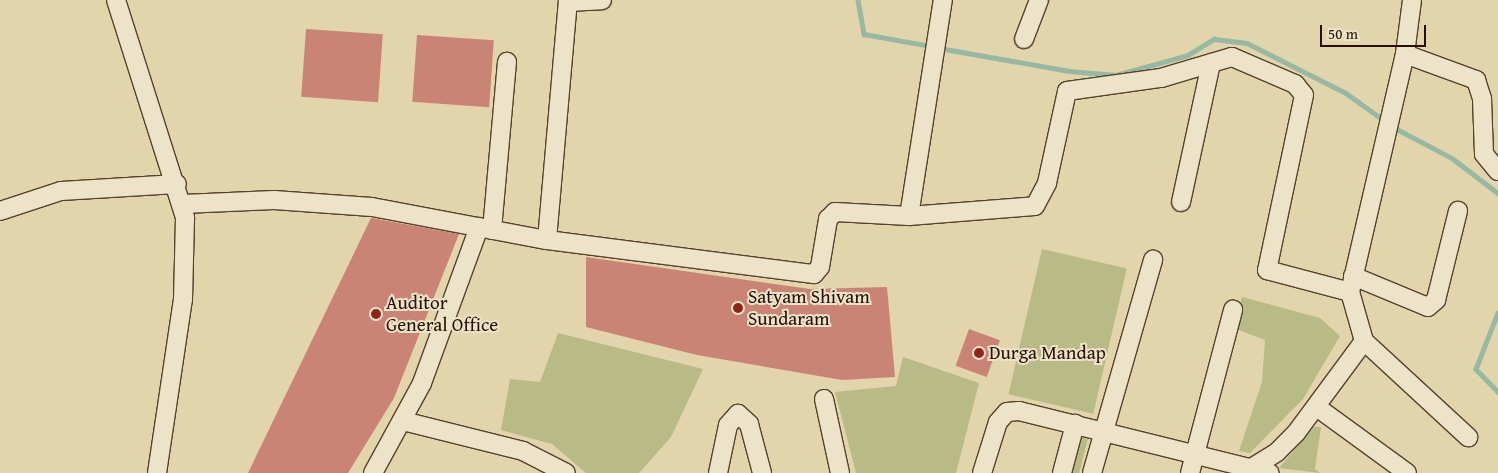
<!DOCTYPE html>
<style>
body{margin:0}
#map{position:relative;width:1498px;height:473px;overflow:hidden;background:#e2d4ab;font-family:"Gentium Book Plus",serif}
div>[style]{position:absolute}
.green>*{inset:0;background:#b8bb85;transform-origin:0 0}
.stream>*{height:4.5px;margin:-2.25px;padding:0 2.25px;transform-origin:2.25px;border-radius:2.25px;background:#96b9a4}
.building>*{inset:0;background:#c98476;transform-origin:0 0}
.roads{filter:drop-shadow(1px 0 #56412b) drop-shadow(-1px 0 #56412b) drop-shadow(0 1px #56412b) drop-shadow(0 -1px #56412b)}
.minor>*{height:18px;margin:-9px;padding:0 9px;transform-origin:9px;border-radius:9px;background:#ece3c8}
.dots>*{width:14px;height:14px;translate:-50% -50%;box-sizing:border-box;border:2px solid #ece3c8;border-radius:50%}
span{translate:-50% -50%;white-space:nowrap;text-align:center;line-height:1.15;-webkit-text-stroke:4px #ece3c8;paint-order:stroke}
.poi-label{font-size:19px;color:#271000}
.left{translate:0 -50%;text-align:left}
.scale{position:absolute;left:1320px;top:25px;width:106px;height:22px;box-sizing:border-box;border:2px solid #271000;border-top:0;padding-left:6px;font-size:15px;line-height:18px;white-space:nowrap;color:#271000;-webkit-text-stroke:4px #ece3c8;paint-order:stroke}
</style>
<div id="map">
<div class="green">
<div style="left:1042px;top:249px;width:87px;height:149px;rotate:13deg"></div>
<div style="clip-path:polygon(1242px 297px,1320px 318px,1340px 336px,1303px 399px,1250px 453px,1239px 451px,1262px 382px,1265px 340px,1233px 328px)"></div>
<div style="clip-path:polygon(558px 333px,703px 369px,671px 437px,639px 473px,586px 473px,552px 444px,501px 430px,510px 379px,540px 382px)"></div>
<div style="clip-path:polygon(903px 357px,979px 383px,956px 473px,856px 473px,835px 392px,896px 386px)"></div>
<div style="clip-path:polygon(1314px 427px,1321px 427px,1315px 469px,1320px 473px,1279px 468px)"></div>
<div style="left:1080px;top:437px;width:8px;height:37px;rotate:14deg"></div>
</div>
<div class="stream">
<div style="left:858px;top:0;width:35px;rotate:80deg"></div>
<div style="left:864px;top:34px;width:68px;rotate:10.2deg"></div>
<div style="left:939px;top:48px;width:132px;rotate:10deg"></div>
<div style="left:1069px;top:71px;width:47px;rotate:4.9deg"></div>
<div style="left:1116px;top:75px;width:75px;rotate:-15.5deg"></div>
<div style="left:1188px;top:55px;width:31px;rotate:-32deg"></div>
<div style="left:1214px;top:39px;width:33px;rotate:7deg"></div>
<div style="left:1247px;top:43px;width:111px;rotate:26.8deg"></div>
<div style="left:1346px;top:93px;width:48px;rotate:35.7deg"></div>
<div style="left:1393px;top:127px;width:67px;rotate:27.7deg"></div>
<div style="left:1452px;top:158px;width:58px;rotate:37.3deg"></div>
<div style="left:1498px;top:313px;width:60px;rotate:111.4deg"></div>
<div style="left:1476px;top:369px;width:32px;rotate:46deg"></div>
</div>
<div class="building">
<div style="left:306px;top:29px;width:77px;height:68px;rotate:4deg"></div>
<div style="left:417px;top:35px;width:77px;height:67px;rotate:4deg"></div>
<div style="clip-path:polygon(371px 218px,459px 234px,394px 398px,348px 473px,248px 473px)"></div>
<div style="clip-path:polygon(586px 257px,810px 289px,887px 287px,895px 377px,842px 380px,697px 355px,586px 327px)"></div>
<div style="left:969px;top:329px;width:33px;height:39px;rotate:20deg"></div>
</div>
<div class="roads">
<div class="minor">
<div style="left:116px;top:0;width:229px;rotate:72.4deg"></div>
<div style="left:185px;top:218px;width:81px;rotate:91.4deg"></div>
<div style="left:183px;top:299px;width:176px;rotate:98.5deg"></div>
<div style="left:568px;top:2px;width:34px;rotate:-3deg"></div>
<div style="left:1024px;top:39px;width:42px;rotate:-69deg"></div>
<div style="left:1405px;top:54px;width:76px;rotate:20.1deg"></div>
<div style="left:1476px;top:80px;width:20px;rotate:72deg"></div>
<div style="left:1482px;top:99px;width:55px;rotate:87.9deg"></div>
<div style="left:1484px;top:154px;width:22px;rotate:51deg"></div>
<div style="left:1181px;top:202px;width:142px;rotate:-77.8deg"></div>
<div style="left:183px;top:204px;width:91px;rotate:-2.5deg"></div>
<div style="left:274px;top:200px;width:98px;rotate:4.1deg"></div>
<div style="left:372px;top:207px;width:178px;rotate:10.7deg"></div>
<div style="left:547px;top:240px;width:269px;rotate:7.3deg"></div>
<div style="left:814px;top:274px;width:9px;rotate:-49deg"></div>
<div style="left:820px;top:267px;width:49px;rotate:-80.5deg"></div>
<div style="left:828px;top:219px;width:10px;rotate:-45deg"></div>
<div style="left:835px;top:212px;width:74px;rotate:3.1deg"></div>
<div style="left:909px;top:216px;width:126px;rotate:-4.5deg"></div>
<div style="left:1035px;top:206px;width:26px;rotate:-62deg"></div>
<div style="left:1047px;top:183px;width:94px;rotate:-77.7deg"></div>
<div style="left:1067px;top:91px;width:95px;rotate:-7.9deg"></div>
<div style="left:1161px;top:78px;width:74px;rotate:-16.5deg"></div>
<div style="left:1232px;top:57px;width:69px;rotate:23.2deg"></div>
<div style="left:1295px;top:84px;width:14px;rotate:51deg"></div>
<div style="left:1304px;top:95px;width:179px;rotate:101.9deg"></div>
<div style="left:1267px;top:270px;width:86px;rotate:14.8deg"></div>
<div style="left:0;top:211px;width:64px;rotate:-18.2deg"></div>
<div style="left:61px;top:191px;width:116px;rotate:-3.5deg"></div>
<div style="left:909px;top:216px;width:219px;rotate:-81.1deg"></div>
<div style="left:492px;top:230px;width:169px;rotate:-84.9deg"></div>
<div style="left:547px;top:240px;width:241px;rotate:-85deg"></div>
<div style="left:1353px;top:276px;width:81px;rotate:22.5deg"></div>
<div style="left:1428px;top:307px;width:11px;rotate:-41deg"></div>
<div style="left:1436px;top:300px;width:92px;rotate:-76.1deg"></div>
<div style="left:1364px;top:341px;width:142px;rotate:42.7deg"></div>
<div style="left:824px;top:399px;width:76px;rotate:77.8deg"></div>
<div style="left:1318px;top:408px;width:110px;rotate:36.1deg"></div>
<div style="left:403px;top:421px;width:124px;rotate:14deg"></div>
<div style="left:523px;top:451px;width:48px;rotate:27.1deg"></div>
<div style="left:1250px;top:469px;width:32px;rotate:-32deg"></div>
<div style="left:1277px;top:452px;width:27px;rotate:-45deg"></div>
<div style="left:1296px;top:433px;width:114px;rotate:-53.5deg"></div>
<div style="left:1364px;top:341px;width:51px;rotate:-105.9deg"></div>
<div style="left:1350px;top:292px;width:244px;rotate:-77deg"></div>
<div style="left:1405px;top:54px;width:54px;rotate:-82.6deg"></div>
<div style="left:373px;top:473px;width:102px;rotate:-61.4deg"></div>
<div style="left:422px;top:383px;width:166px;rotate:-69.9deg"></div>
<div style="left:718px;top:473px;width:49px;rotate:-78.2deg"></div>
<div style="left:728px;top:425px;width:15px;rotate:-48deg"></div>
<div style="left:738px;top:414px;width:15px;rotate:42deg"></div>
<div style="left:749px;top:424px;width:51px;rotate:75.1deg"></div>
<div style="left:982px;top:473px;width:53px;rotate:-72.6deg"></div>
<div style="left:998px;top:422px;width:13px;rotate:-48deg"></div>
<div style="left:1007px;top:412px;width:12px;rotate:-5deg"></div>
<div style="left:1019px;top:411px;width:258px;rotate:13.9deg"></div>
<div style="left:1062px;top:473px;width:51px;rotate:-75.1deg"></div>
<div style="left:1092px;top:473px;width:222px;rotate:-74deg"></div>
<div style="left:1190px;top:473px;width:169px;rotate:-75.2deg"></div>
</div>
</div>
<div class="dots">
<div style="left:738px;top:308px;background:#8f2418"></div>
<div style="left:376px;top:314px;background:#8f2418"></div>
<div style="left:979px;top:353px;background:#8f2418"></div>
</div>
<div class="poi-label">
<span class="left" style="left:748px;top:308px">Satyam Shivam<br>Sundaram</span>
<span class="left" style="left:386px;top:314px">Auditor<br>General Office</span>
<span class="left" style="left:989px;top:353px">Durga Mandap</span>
</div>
<div class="scale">50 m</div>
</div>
